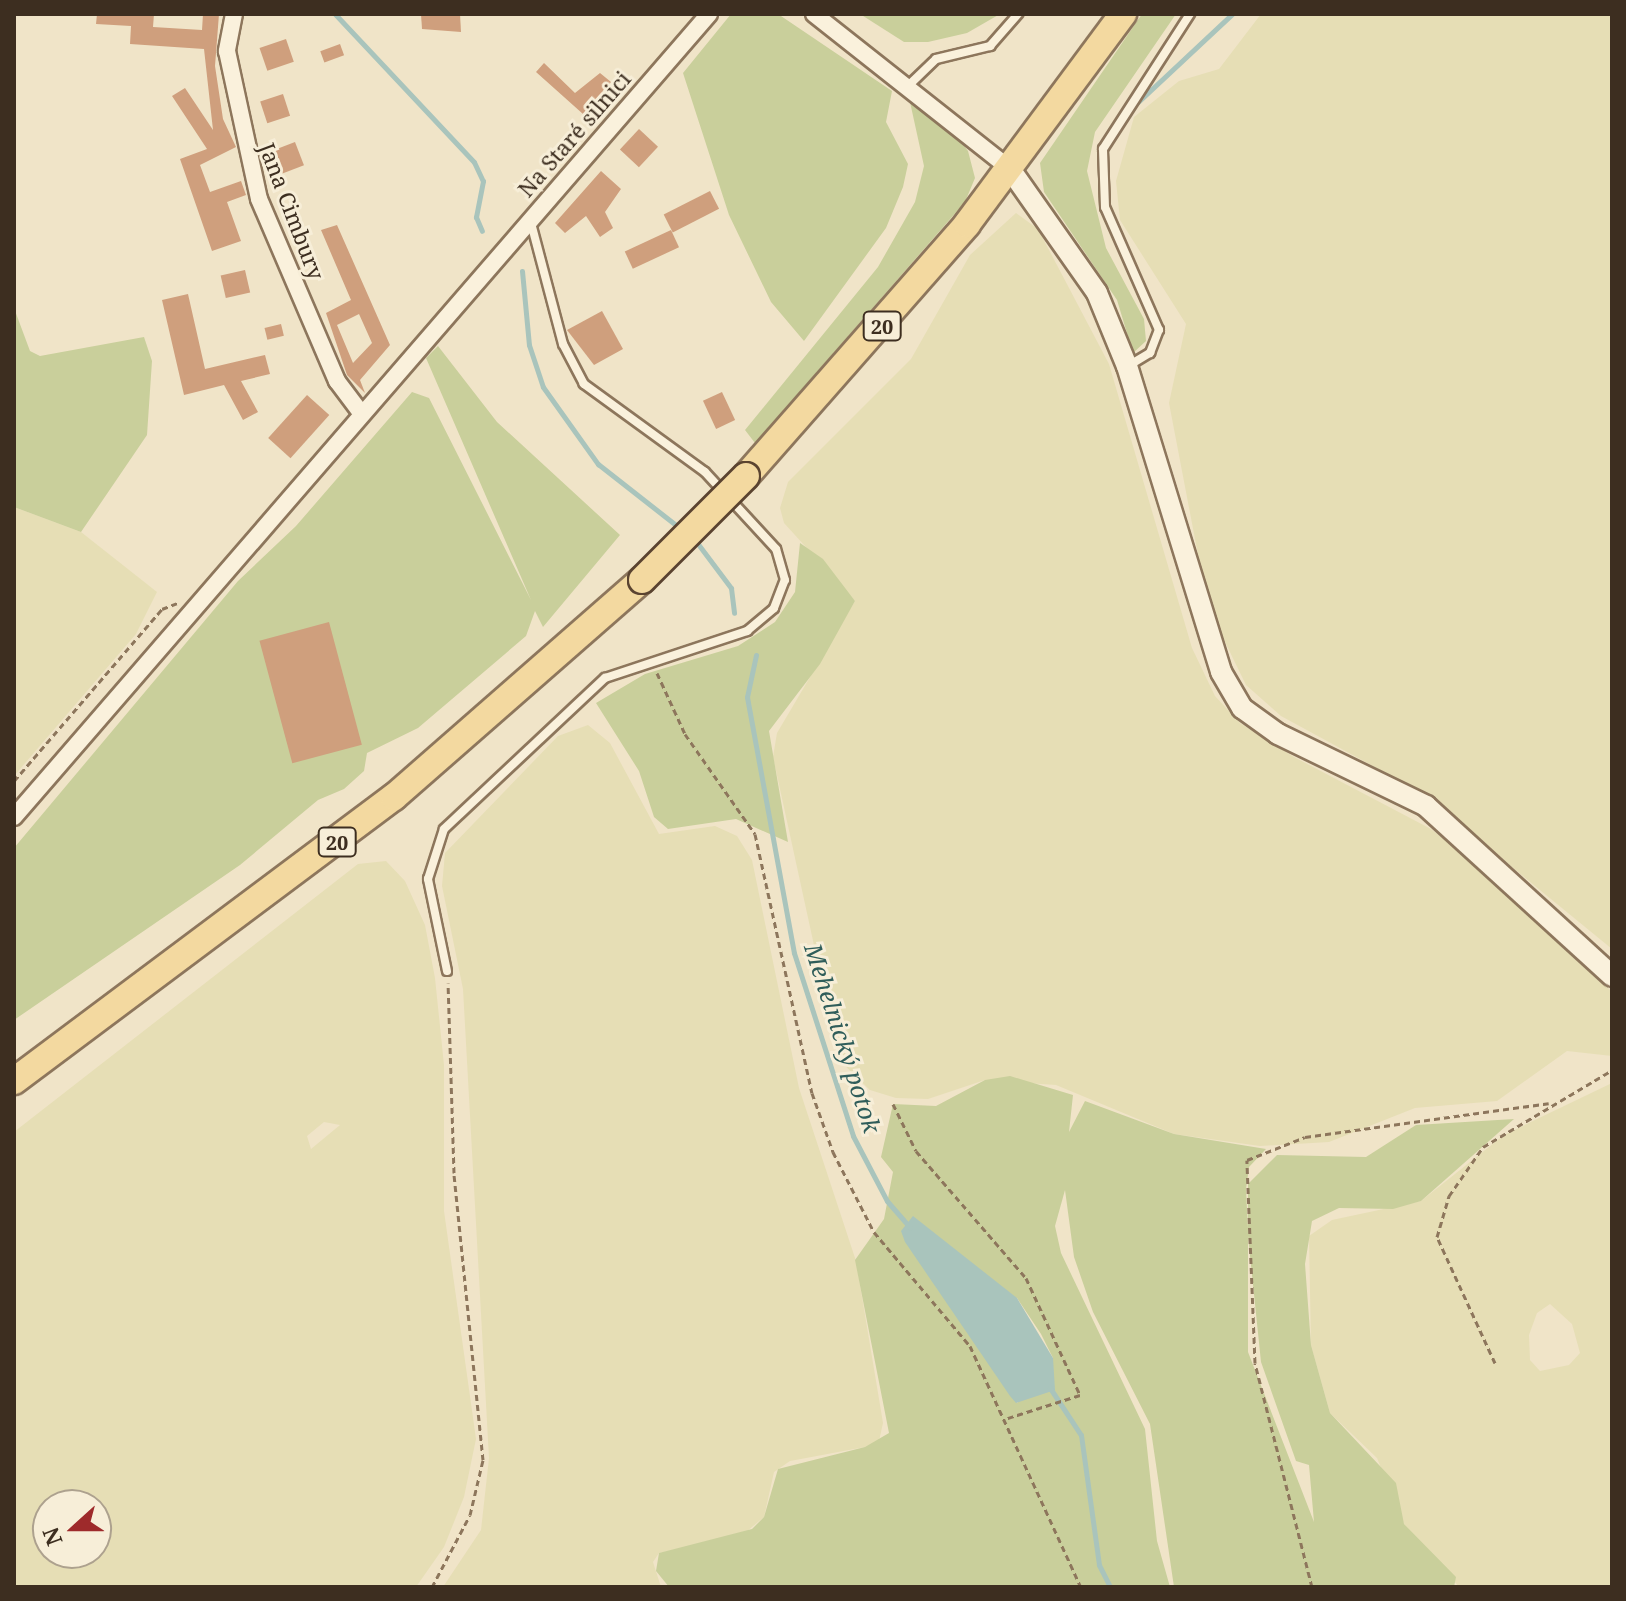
<!DOCTYPE html>
<meta charset="utf-8">
<style>
body{margin:0}
#map{position:relative;width:1626px;height:1601px;overflow:hidden;background:#f0e4c8;font-family:"Noto Serif",serif}
div>[style]{position:absolute}
.farmland>*{inset:0;background:#e6deb5}
.green>*{inset:0;background:#c9cf9b}
.water>*{inset:0;background:#a9c4bc}
.stream>*{height:5px;margin:-2.5px;padding:0 2.5px;transform-origin:2.5px;border-radius:2.5px;background:#a9c4bc}
.building>*{inset:0;background:#cf9f7d;transform-origin:0 0}
.path>*{height:3px;margin-top:-1.5px;transform-origin:0;background:repeating-linear-gradient(90deg,#8d765c 0 6px,transparent 0 10px)}
.roads{filter:drop-shadow(2px 0 #8d765c) drop-shadow(-2px 0 #8d765c) drop-shadow(0 2px #8d765c) drop-shadow(0 -2px #8d765c)}
.service>*{height:8px;margin:-4px;padding:0 4px;transform-origin:4px;border-radius:4px;background:#faf1dc}
.minor>*{height:16px;margin:-8px;padding:0 8px;transform-origin:8px;border-radius:8px;background:#faf1dc}
.tertiary>*{height:20px;margin:-10px;padding:0 10px;transform-origin:10px;border-radius:10px;background:#faf1dc}
.primary>*{height:26px;margin:-13px;padding:0 13px;transform-origin:13px;border-radius:13px;background:#f3d9a0}
.bridges{filter:drop-shadow(2px 0 #5b4430) drop-shadow(-2px 0 #5b4430) drop-shadow(0 2px #5b4430) drop-shadow(0 -2px #5b4430)}
.primary-bridge>*{height:26px;margin:-13px;padding:0 13px;transform-origin:13px;border-radius:13px;background:#f3d9a0}
span{translate:-50% -50%;white-space:nowrap;text-align:center;line-height:1.15;-webkit-text-stroke:6px #f7eed8;paint-order:stroke}
.shield-label span{padding:2px 6px;background:#f7eed8;border:2px solid;border-radius:6px;-webkit-text-stroke-width:0}
.shield-label{font-size:20px;color:#3d2e20;font-weight:700}
.street-label{font-size:22px;color:#3d2e20}
.water-label{font-size:24px;color:#2f5d5a;font-style:italic}
.frame{position:absolute;inset:0;border:16px solid #3d2e20;pointer-events:none}
.north{position:absolute;left:32px;top:1489px;width:80px;height:80px;box-sizing:border-box;background:#f7eed8;border:2px solid #ada18e;border-radius:50%;rotate:249deg;font-size:22px;font-weight:700;line-height:32px;text-align:center;color:#3d2e20}
.north::after{content:'';display:block;margin:auto;width:28px;height:36px;background:#9e2a2b;clip-path:polygon(50% 0,100% 100%,50% 72%,0 100%)}
</style>
<div id="map">
<div class="farmland">
<div style="clip-path:polygon(1261px 14px,1612px 14px,1612px 949px,1419px 791px,1281px 716px,1246px 685px,1208px 607px,1169px 403px,1186px 324px,1120px 220px,1116px 181px,1134px 117px,1179px 81px,1219px 69px)"></div>
<div style="clip-path:polygon(1016px 213px,1038px 229px,1109px 364px,1192px 648px,1215px 696px,1240px 723px,1294px 757px,1431px 829px,1529px 907px,1612px 992px,1612px 1056px,1567px 1051px,1497px 1101px,1415px 1108px,1329px 1142px,1260px 1146px,1174px 1134px,1056px 1085px,985px 1080px,928px 1099px,896px 1098px,870px 1090px,839px 1060px,773px 757px,777px 733px,855px 601px,784px 523px,780px 508px,788px 482px,911px 359px,970px 255px)"></div>
<div style="clip-path:polygon(14px 507px,81px 532px,157px 592px,136px 634px,14px 776px)"></div>
<div style="clip-path:polygon(588px 725px,610px 743px,659px 834px,715px 826px,737px 836px,752px 860px,799px 1088px,856px 1261px,883px 1423px,879px 1441px,865px 1447px,790px 1461px,774px 1472px,764px 1517px,740px 1537px,659px 1553px,653px 1562px,661px 1587px,443px 1587px,481px 1530px,489px 1458px,463px 989px,442px 886px,445px 853px,558px 736px)"></div>
<div style="clip-path:polygon(evenodd,386px 861px,405px 881px,425px 925px,435px 978px,444px 1065px,444px 1211px,476px 1439px,464px 1497px,444px 1547px,416px 1587px,14px 1587px,14px 1132px,358px 864px,386px 861px,324px 1122px,340px 1125px,311px 1149px,307px 1136px,324px 1122px,386px 861px,96px 1505px,96px 1553px,48px 1553px,48px 1505px,96px 1505px)"></div>
<div style="clip-path:polygon(evenodd,1612px 1083px,1612px 1587px,1459px 1587px,1404px 1524px,1377px 1458px,1330px 1413px,1311px 1345px,1309px 1236px,1332px 1220px,1421px 1201px,1504px 1135px,1612px 1083px,1550px 1304px,1572px 1324px,1580px 1353px,1569px 1365px,1540px 1371px,1530px 1360px,1529px 1335px,1537px 1313px,1550px 1304px)"></div>
</div>
<div class="green">
<div style="clip-path:polygon(731px 14px,778px 14px,892px 91px,886px 122px,908px 164px,903px 187px,886px 228px,804px 341px,771px 302px,729px 215px,683px 73px)"></div>
<div style="clip-path:polygon(860px 14px,1000px 14px,967px 33px,928px 42px,904px 42px)"></div>
<div style="clip-path:polygon(1142px 14px,1176px 14px,1095px 132px,1087px 171px,1106px 248px,1144px 319px,1146px 341px,1133px 353px,1117px 300px,1044px 192px,1040px 163px)"></div>
<div style="clip-path:polygon(930px 101px,968px 151px,975px 178px,965px 202px,755px 443px,745px 430px,878px 267px,915px 202px,924px 166px,910px 102px)"></div>
<div style="clip-path:polygon(14px 308px,30px 351px,40px 356px,144px 337px,152px 361px,147px 435px,81px 532px,14px 507px)"></div>
<div style="clip-path:polygon(438px 346px,497px 422px,620px 535px,543px 627px,535px 611px,526px 636px,418px 728px,367px 753px,364px 771px,344px 789px,318px 800px,240px 865px,14px 1020px,14px 848px,238px 581px,296px 526px,412px 392px,429px 398px,531px 600px,426px 358px)"></div>
<div style="clip-path:polygon(800px 543px,823px 559px,855px 601px,820px 664px,769px 731px,788px 842px,736px 819px,668px 829px,654px 817px,639px 771px,596px 703px,645px 674px,738px 646px,775px 622px,795px 592px)"></div>
<div style="clip-path:polygon(evenodd,1010px 1076px,1073px 1095px,1069px 1132px,1085px 1101px,1174px 1134px,1266px 1149px,1249px 1167px,1246px 1189px,1248px 1229px,1248px 1184px,1277px 1155px,1366px 1157px,1416px 1125px,1514px 1119px,1421px 1201px,1393px 1209px,1339px 1208px,1312px 1221px,1305px 1264px,1311px 1345px,1330px 1413px,1396px 1483px,1404px 1524px,1456px 1577px,1454px 1587px,1174px 1587px,1150px 1424px,1093px 1312px,1074px 1257px,1065px 1190px,1055px 1226px,1061px 1253px,1145px 1429px,1157px 1541px,1170px 1587px,669px 1587px,656px 1571px,659px 1553px,752px 1529px,764px 1517px,778px 1469px,865px 1447px,889px 1433px,855px 1260px,884px 1219px,893px 1172px,881px 1157px,893px 1104px,936px 1106px,985px 1080px,1010px 1076px,1248px 1236px,1261px 1362px,1296px 1461px,1309px 1465px,1314px 1522px,1248px 1352px,1248px 1236px,1010px 1076px,946px 1293px,1017px 1298px,1041px 1334px,1053px 1358px,1017px 1403px,946px 1293px)"></div>
</div>
<div class="water">
<div style="clip-path:polygon(913px 1216px,1017px 1298px,1053px 1358px,1055px 1390px,1016px 1403px,1010px 1396px,905px 1242px,901px 1231px)"></div>
</div>
<div class="stream">
<div style="left:335px;top:14px;width:203px;rotate:46.8deg"></div>
<div style="left:474px;top:162px;width:21px;rotate:65deg"></div>
<div style="left:483px;top:181px;width:37px;rotate:101deg"></div>
<div style="left:476px;top:217px;width:15px;rotate:67deg"></div>
<div style="left:1138px;top:102px;width:129px;rotate:-43.1deg"></div>
<div style="left:522px;top:271px;width:74px;rotate:84.6deg"></div>
<div style="left:529px;top:345px;width:44px;rotate:71.6deg"></div>
<div style="left:543px;top:387px;width:95px;rotate:54.5deg"></div>
<div style="left:598px;top:464px;width:105px;rotate:38.1deg"></div>
<div style="left:695px;top:540px;width:60px;rotate:53.1deg"></div>
<div style="left:731px;top:588px;width:25px;rotate:83deg"></div>
<div style="left:756px;top:655px;width:43px;rotate:102.1deg"></div>
<div style="left:747px;top:697px;width:260px;rotate:79.6deg"></div>
<div style="left:794px;top:953px;width:192px;rotate:72.1deg"></div>
<div style="left:853px;top:1136px;width:73px;rotate:62.4deg"></div>
<div style="left:887px;top:1201px;width:35px;rotate:49deg"></div>
<div style="left:1050px;top:1388px;width:56px;rotate:56.6deg"></div>
<div style="left:1081px;top:1435px;width:131px;rotate:82.1deg"></div>
<div style="left:1099px;top:1565px;width:25px;rotate:63deg"></div>
</div>
<div class="building">
<div style="clip-path:polygon(97px 14px,154px 14px,153px 27px,202px 30px,203px 14px,219px 14px,215px 66px,223px 119px,236px 147px,200px 165px,210px 192px,241px 181px,246px 195px,227px 202px,241px 241px,212px 251px,180px 159px,207px 149px,172px 96px,185px 88px,213px 130px,204px 49px,130px 44px,131px 26px,96px 24px)"></div>
<div style="clip-path:polygon(421px 14px,460px 14px,461px 32px,422px 29px)"></div>
<div style="left:286px;top:39px;width:24px;height:28px;rotate:71deg"></div>
<div style="left:340px;top:44px;width:12px;height:21px;rotate:70deg"></div>
<div style="clip-path:polygon(544px 63px,575px 93px,600px 73px,611px 82px,583px 114px,536px 72px)"></div>
<div style="left:283px;top:94px;width:23px;height:24px;rotate:72deg"></div>
<div style="left:639px;top:129px;width:26px;height:28px;rotate:43deg"></div>
<div style="left:295px;top:142px;width:25px;height:23px;rotate:69deg"></div>
<div style="clip-path:polygon(601px 171px,621px 189px,605px 212px,613px 228px,600px 237px,586px 216px,565px 233px,555px 223px)"></div>
<div style="left:710px;top:191px;width:20px;height:52px;rotate:63deg"></div>
<div style="clip-path:polygon(evenodd,337px 225px,390px 345px,360px 380px,365px 393px,347px 375px,326px 313px,351px 300px,321px 230px,337px 225px,359px 314px,372px 343px,353px 363px,337px 325px,359px 314px)"></div>
<div style="left:671px;top:230px;width:19px;height:51px;rotate:65deg"></div>
<div style="left:245px;top:270px;width:23px;height:25px;rotate:77deg"></div>
<div style="clip-path:polygon(188px 294px,205px 369px,265px 355px,270px 374px,241px 381px,258px 412px,243px 420px,224px 385px,184px 395px,162px 300px)"></div>
<div style="clip-path:polygon(602px 311px,623px 349px,594px 365px,567px 330px)"></div>
<div style="left:281px;top:324px;width:12px;height:17px;rotate:76deg"></div>
<div style="left:722px;top:392px;width:31px;height:21px;rotate:65deg"></div>
<div style="left:307px;top:395px;width:30px;height:58px;rotate:42deg"></div>
<div style="left:329px;top:622px;width:127px;height:72px;rotate:75deg"></div>
</div>
<div class="path">
<div style="left:657px;top:673px;width:67px;rotate:65.3deg"></div>
<div style="left:685px;top:734px;width:122px;rotate:55deg"></div>
<div style="left:755px;top:834px;width:265px;rotate:77.6deg"></div>
<div style="left:812px;top:1093px;width:63px;rotate:70.4deg"></div>
<div style="left:833px;top:1152px;width:90px;rotate:62.9deg"></div>
<div style="left:874px;top:1232px;width:149px;rotate:49.9deg"></div>
<div style="left:970px;top:1346px;width:265px;rotate:65.3deg"></div>
<div style="left:14px;top:781px;width:227px;rotate:-49.3deg"></div>
<div style="left:162px;top:609px;width:19px;rotate:-21deg"></div>
<div style="left:893px;top:1104px;width:52px;rotate:63.9deg"></div>
<div style="left:916px;top:1151px;width:168px;rotate:49.1deg"></div>
<div style="left:1026px;top:1278px;width:129px;rotate:65.2deg"></div>
<div style="left:1080px;top:1395px;width:76px;rotate:162.3deg"></div>
<div style="left:1495px;top:1363px;width:139px;rotate:-114.7deg"></div>
<div style="left:1437px;top:1237px;width:43px;rotate:-73.7deg"></div>
<div style="left:1449px;top:1196px;width:60px;rotate:-55.2deg"></div>
<div style="left:1483px;top:1147px;width:150px;rotate:-30.8deg"></div>
<div style="left:432px;top:1587px;width:81px;rotate:-62.2deg"></div>
<div style="left:470px;top:1515px;width:57px;rotate:-76.7deg"></div>
<div style="left:483px;top:1460px;width:288px;rotate:-95.8deg"></div>
<div style="left:454px;top:1173px;width:190px;rotate:-91.8deg"></div>
<div style="left:1312px;top:1587px;width:231px;rotate:-104.3deg"></div>
<div style="left:1255px;top:1363px;width:203px;rotate:-92.3deg"></div>
<div style="left:1247px;top:1160px;width:62px;rotate:-21.6deg"></div>
<div style="left:1305px;top:1137px;width:246px;rotate:-7.9deg"></div>
</div>
<div class="roads">
<div class="service">
<div style="left:909px;top:85px;width:37px;rotate:-44deg"></div>
<div style="left:936px;top:59px;width:56px;rotate:-13.5deg"></div>
<div style="left:990px;top:46px;width:43px;rotate:-48.8deg"></div>
<div style="left:1128px;top:366px;width:26px;rotate:-31deg"></div>
<div style="left:1150px;top:353px;width:25px;rotate:-69deg"></div>
<div style="left:1159px;top:330px;width:134px;rotate:-113.7deg"></div>
<div style="left:1105px;top:207px;width:58px;rotate:-92deg"></div>
<div style="left:1103px;top:149px;width:161px;rotate:-57.2deg"></div>
<div style="left:447px;top:971px;width:94px;rotate:-101.7deg"></div>
<div style="left:428px;top:879px;width:52px;rotate:-72.3deg"></div>
<div style="left:444px;top:829px;width:221px;rotate:-43.2deg"></div>
<div style="left:605px;top:678px;width:150px;rotate:-18.3deg"></div>
<div style="left:747px;top:631px;width:35px;rotate:-40deg"></div>
<div style="left:774px;top:608px;width:30px;rotate:-69deg"></div>
<div style="left:785px;top:580px;width:32px;rotate:-106deg"></div>
<div style="left:776px;top:549px;width:105px;rotate:-132.7deg"></div>
<div style="left:705px;top:472px;width:150px;rotate:-144deg"></div>
<div style="left:584px;top:384px;width:45px;rotate:-117.7deg"></div>
<div style="left:563px;top:344px;width:129px;rotate:-104.8deg"></div>
</div>
<div class="minor">
<div style="left:234px;top:14px;width:38px;rotate:101deg"></div>
<div style="left:227px;top:51px;width:151px;rotate:77.8deg"></div>
<div style="left:259px;top:199px;width:198px;rotate:66.8deg"></div>
<div style="left:337px;top:381px;width:38px;rotate:53deg"></div>
<div style="left:814px;top:14px;width:250px;rotate:38.3deg"></div>
<div style="left:14px;top:817px;width:1062px;rotate:-49.12deg"></div>
</div>
<div class="tertiary">
<div style="left:1010px;top:169px;width:151px;rotate:54.9deg"></div>
<div style="left:1097px;top:293px;width:79px;rotate:67.7deg"></div>
<div style="left:1127px;top:366px;width:320px;rotate:72.9deg"></div>
<div style="left:1221px;top:672px;width:42px;rotate:59.7deg"></div>
<div style="left:1242px;top:708px;width:44px;rotate:35.8deg"></div>
<div style="left:1278px;top:734px;width:165px;rotate:25.9deg"></div>
<div style="left:1426px;top:806px;width:252px;rotate:42.4deg"></div>
</div>
<div class="primary">
<div style="left:746px;top:476px;width:335px;rotate:-48.7deg"></div>
<div style="left:967px;top:224px;width:262px;rotate:-53.4deg"></div>
<div style="left:14px;top:1081px;width:474px;rotate:-36.8deg"></div>
<div style="left:394px;top:797px;width:330px;rotate:-41.2deg"></div>
</div>
</div>
<div class="bridges">
<div class="primary-bridge">
<div style="left:642px;top:580px;width:147px;rotate:-45deg"></div>
</div>
</div>
<div class="shield-label">
<span style="left:882px;top:326px">20</span>
<span style="left:337px;top:842px">20</span>
</div>
<div class="street-label">
<span style="left:574px;top:134px;rotate:-49deg">Na Staré silnici</span>
<span style="left:292px;top:211px;rotate:69deg">Jana Cimbury</span>
</div>
<div class="water-label">
<span style="left:843px;top:1038px;rotate:72deg">Mehelnický potok</span>
</div>
<div class="frame"></div>
<div class="north">N</div>
</div>
